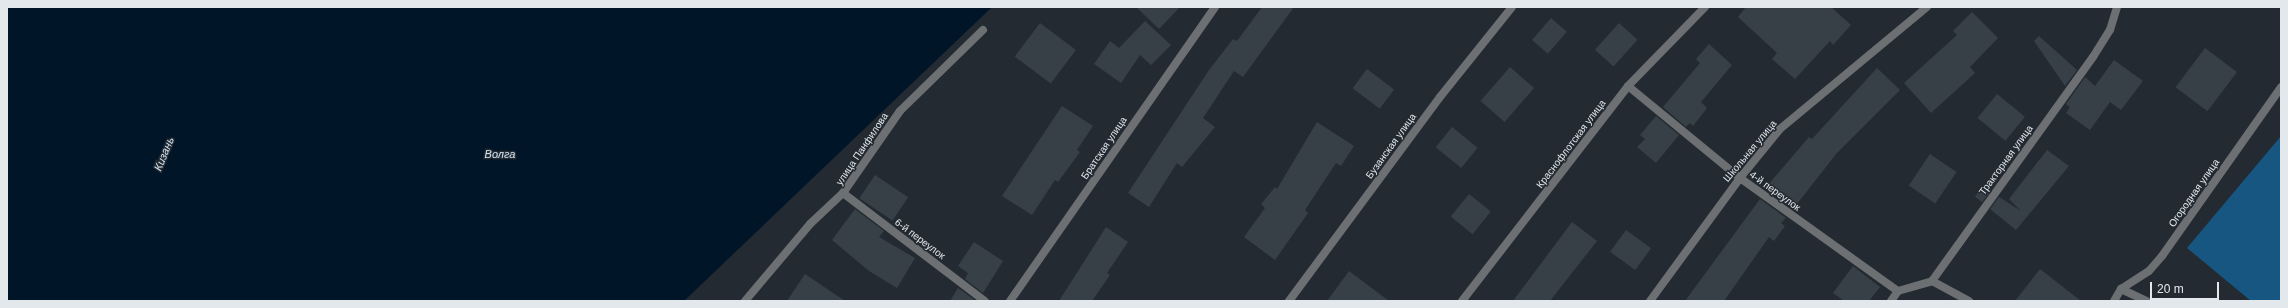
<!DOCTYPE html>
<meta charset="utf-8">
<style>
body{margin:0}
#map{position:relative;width:2288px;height:308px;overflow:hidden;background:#232a31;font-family:Arial,sans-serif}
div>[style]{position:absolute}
.green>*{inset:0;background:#185682}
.water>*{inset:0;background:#001528}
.building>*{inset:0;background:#384047;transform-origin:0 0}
.street>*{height:8px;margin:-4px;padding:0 4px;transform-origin:4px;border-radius:4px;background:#6c7073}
span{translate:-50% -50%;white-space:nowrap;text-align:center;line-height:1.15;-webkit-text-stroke:3px #232a31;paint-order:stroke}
.street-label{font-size:10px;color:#e3e8ec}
.water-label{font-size:11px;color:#d3e6f7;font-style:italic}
.frame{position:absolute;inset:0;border:8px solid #e3e8ec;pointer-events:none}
.scale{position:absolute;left:2150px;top:282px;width:69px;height:18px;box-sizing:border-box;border:2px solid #e3e8ec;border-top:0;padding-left:5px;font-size:12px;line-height:14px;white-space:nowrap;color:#e3e8ec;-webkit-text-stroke:3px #232a31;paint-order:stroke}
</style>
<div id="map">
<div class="green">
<div style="clip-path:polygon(2281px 136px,2281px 301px,2251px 301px,2187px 248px)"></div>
</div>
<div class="water">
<div style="clip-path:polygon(7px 7px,992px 7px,684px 301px,7px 301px)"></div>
</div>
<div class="building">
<div style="clip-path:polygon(1136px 7px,1180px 7px,1159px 29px)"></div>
<div style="clip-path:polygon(1262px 7px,1294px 7px,1243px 77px,1234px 71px,1203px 118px,1215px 127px,1182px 167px,1177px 163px,1149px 207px,1128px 193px,1209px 70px,1233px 39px,1237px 41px)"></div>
<div style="clip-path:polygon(1746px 7px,1831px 7px,1851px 25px,1833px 45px,1830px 41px,1795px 79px,1772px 59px,1777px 53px,1738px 17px)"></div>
<div style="clip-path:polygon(1972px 12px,1998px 38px,1970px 67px,1975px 73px,1931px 113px,1904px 83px,1957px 35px,1953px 31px)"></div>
<div style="left:1551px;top:18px;width:21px;height:29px;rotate:41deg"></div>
<div style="clip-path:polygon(1145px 21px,1171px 45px,1151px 65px,1140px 55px,1121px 83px,1094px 64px,1110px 41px,1119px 48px)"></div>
<div style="left:1040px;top:23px;width:45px;height:42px;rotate:37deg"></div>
<div style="left:1619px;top:23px;width:25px;height:36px;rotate:42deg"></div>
<div style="clip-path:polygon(2039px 36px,2077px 70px,2065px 86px,2034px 41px)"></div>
<div style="clip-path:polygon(1709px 44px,1732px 65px,1701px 102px,1707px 108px,1693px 126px,1690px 123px,1686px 127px,1663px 107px,1700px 63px,1696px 59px)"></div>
<div style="left:2205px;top:48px;width:40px;height:49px;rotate:37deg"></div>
<div style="clip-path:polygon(2114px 60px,2143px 81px,2121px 110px,2110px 102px,2090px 130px,2066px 113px,2070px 107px,2066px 104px,2085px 77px,2095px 86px)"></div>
<div style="left:1510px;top:67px;width:32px;height:45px;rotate:41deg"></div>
<div style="clip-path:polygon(1877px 68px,1900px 90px,1837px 153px,1793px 209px,1767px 190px,1767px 186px,1809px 137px,1812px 139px)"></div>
<div style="left:1367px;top:69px;width:34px;height:24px;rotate:37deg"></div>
<div style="left:1997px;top:94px;width:36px;height:31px;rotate:39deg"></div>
<div style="clip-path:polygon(1062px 106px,1093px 126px,1077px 150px,1080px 152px,1058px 182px,1055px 180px,1032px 215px,1002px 196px)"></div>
<div style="clip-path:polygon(1656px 116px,1679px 135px,1656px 163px,1637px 147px,1645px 139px,1640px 135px)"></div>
<div style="clip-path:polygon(1317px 122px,1354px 146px,1341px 166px,1336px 163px,1305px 210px,1308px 213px,1275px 260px,1244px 237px,1265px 208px,1261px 204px,1275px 187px,1277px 189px)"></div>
<div style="left:1452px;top:127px;width:33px;height:26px;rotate:39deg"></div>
<div style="clip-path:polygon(2047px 150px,2069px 166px,2016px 230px,1990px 209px,1999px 197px,2021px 211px,2009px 199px)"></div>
<div style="left:1930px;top:154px;width:32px;height:38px;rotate:34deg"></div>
<div style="left:875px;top:175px;width:40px;height:28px;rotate:34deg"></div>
<div style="left:1982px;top:187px;width:9px;height:12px;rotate:36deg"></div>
<div style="left:1469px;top:194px;width:28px;height:29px;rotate:39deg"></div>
<div style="clip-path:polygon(1760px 199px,1786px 218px,1781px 223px,1785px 226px,1774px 241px,1769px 237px,1724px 301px,1685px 301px)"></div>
<div style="clip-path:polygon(855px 209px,884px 231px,879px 237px,915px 258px,897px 288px,869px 271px,832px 240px)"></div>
<div style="clip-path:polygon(1572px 222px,1597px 241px,1550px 301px,1513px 301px)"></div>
<div style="clip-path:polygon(1106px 227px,1128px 242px,1107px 273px,1110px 275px,1092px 301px,1059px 301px)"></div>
<div style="left:1626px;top:230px;width:31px;height:27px;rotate:36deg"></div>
<div style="clip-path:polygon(974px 242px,1003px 261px,983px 293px,965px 279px,968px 273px,958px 266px)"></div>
<div style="clip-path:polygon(1853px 266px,1880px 287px,1869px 301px,1844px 301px,1833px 293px)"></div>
<div style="clip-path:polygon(2040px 269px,2081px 301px,2015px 301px)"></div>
<div style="clip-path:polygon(1349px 271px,1389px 301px,1327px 301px)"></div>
<div style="clip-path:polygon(805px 274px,845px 301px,787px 301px)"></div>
<div style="clip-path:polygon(958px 288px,976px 301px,950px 301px)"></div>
</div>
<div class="street">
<div style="left:1628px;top:86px;width:145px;rotate:39.4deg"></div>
<div style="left:1740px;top:178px;width:194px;rotate:35.6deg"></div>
<div style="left:843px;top:193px;width:178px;rotate:37.3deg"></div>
<div style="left:1932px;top:281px;width:42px;rotate:28.4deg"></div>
<div style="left:2121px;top:289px;width:29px;rotate:25deg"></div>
<div style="left:745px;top:301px;width:101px;rotate:-49.8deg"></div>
<div style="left:810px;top:224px;width:45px;rotate:-43.2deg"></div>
<div style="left:843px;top:193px;width:100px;rotate:-55.2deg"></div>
<div style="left:900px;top:111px;width:116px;rotate:-44.3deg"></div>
<div style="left:1010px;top:301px;width:358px;rotate:-55.1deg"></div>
<div style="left:1289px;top:301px;width:254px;rotate:-53.5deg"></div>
<div style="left:1440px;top:97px;width:115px;rotate:-51.3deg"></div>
<div style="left:1462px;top:301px;width:272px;rotate:-52.3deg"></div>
<div style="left:1628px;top:86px;width:110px;rotate:-45.7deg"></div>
<div style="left:1650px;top:301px;width:152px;rotate:-53.8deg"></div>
<div style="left:1740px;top:178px;width:63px;rotate:-50.8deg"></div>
<div style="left:1780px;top:129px;width:191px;rotate:-39.7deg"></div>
<div style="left:1891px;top:301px;width:12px;rotate:-55deg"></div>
<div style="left:1898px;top:291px;width:35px;rotate:-16deg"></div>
<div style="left:1932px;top:281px;width:276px;rotate:-54.3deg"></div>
<div style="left:2093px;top:57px;width:32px;rotate:-58deg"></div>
<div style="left:2110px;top:30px;width:24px;rotate:-73deg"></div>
<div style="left:2114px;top:301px;width:14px;rotate:-60deg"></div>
<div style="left:2121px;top:289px;width:33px;rotate:-33deg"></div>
<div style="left:2149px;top:271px;width:20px;rotate:-49deg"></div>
<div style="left:2162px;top:256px;width:207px;rotate:-54.8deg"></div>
</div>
<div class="street-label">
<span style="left:1571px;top:144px;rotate:-53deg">Краснофлотская улица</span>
<span style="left:1391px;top:146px;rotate:-54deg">Бузанская улица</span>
<span style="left:1104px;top:148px;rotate:-56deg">Братская улица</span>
<span style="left:862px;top:149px;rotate:-56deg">улица Панфилова</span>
<span style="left:1750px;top:151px;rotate:-50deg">Школьная улица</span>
<span style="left:2006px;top:160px;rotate:-54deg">Тракторная улица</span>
<span style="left:1775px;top:191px;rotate:36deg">4-й переулок</span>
<span style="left:2194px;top:193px;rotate:-55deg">Огородная улица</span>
<span style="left:920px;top:239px;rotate:37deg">6-й переулок</span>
</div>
<div class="water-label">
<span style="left:164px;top:154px;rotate:-68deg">Кизань</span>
<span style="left:500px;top:154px">Волга</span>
</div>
<div class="frame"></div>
<div class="scale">20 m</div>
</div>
